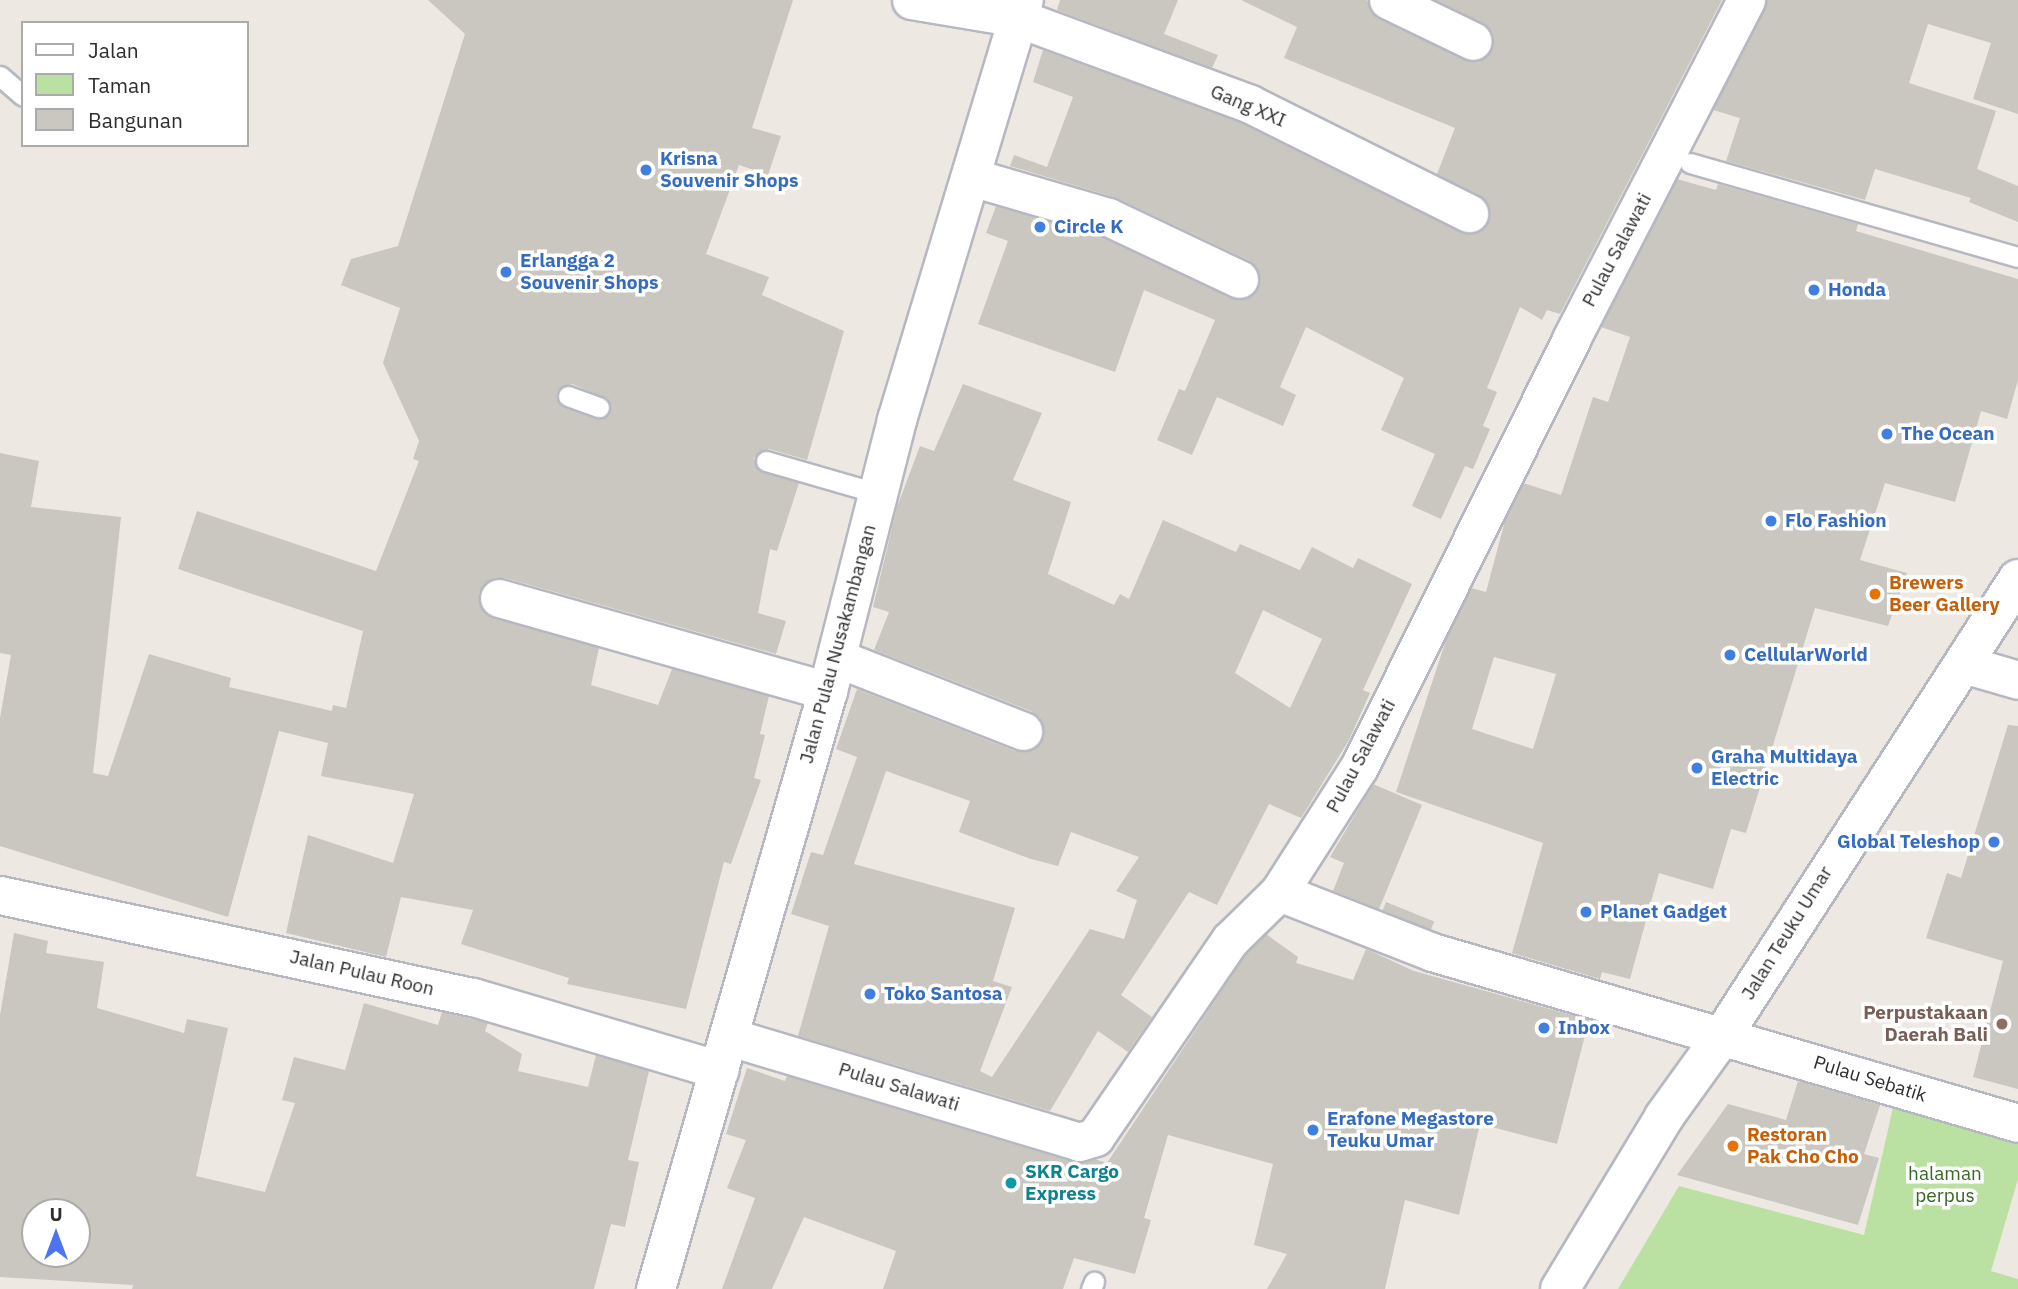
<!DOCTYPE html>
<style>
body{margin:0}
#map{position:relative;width:2018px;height:1289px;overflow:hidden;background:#eee8e2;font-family:"IBM Plex Sans",sans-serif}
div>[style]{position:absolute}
.green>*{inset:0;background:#bbe1a2}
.building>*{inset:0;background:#cac6c0;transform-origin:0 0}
.roads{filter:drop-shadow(2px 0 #b5b8c0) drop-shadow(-2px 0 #b5b8c0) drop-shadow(0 2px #b5b8c0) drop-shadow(0 -2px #b5b8c0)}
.service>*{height:19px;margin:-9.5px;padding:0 9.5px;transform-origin:9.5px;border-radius:9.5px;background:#fff}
.minor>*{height:37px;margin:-18.5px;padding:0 18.5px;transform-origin:18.5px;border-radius:18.5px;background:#fff}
.tertiary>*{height:38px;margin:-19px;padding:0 19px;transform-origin:19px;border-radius:19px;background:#fff}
.secondary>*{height:38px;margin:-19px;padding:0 19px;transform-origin:19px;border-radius:19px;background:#fff}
.dots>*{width:19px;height:19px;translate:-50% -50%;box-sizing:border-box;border:4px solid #fff;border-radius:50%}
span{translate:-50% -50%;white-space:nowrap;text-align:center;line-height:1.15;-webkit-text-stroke:7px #fff;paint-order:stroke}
.street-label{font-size:19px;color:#2e2e2e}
.shop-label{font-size:19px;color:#366cbe;font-weight:700}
.left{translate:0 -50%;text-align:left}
.right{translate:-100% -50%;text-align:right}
.food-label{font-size:19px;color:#c56008;font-weight:700}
.education-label{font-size:19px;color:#785e54;font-weight:700}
.culture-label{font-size:19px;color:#0d838f;font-weight:700}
.park-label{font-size:19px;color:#336920}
.legend{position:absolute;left:21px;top:21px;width:228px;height:126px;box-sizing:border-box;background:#fff;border:2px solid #ababab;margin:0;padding:9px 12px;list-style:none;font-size:21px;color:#2e2e2e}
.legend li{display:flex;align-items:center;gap:14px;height:35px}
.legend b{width:35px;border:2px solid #ababab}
.north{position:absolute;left:21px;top:1198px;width:70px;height:70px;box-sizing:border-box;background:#fff;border:2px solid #ababab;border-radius:50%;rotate:0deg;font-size:19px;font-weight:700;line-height:28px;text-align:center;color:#2e2e2e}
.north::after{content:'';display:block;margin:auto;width:24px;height:32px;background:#4d73f0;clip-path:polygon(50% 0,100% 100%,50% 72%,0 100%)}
</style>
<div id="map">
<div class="green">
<div style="clip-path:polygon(1895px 1099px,2018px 1134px,2018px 1179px,1991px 1271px,2018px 1279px,2018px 1289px,1618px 1289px,1679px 1186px,1864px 1235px)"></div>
</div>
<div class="building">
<div style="clip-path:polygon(evenodd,428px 0,793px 0,752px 128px,781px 136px,768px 175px,739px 165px,706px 254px,769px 277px,762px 295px,844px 331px,807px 460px,769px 449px,754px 458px,762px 472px,799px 483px,777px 551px,770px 549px,758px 613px,786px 621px,776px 654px,505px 578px,485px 583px,479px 593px,484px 612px,493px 618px,599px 648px,591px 685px,658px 705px,672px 669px,769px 696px,760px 734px,765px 735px,754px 778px,761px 780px,731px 864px,724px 862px,686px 1009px,567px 984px,569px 978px,461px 944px,473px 910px,401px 897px,386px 957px,286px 933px,308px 835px,393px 863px,414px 794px,321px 776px,328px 743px,279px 731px,228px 917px,0 846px,0 718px,11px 655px,0 653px,0 453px,39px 461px,31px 507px,121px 517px,93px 773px,108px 776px,149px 654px,231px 678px,229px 687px,332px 711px,333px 705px,346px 708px,363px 631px,178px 569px,197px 511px,376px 571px,419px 461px,413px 459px,419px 441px,383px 363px,400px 308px,341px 285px,351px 259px,398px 246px,465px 34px,428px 0,572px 384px,608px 399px,607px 416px,595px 419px,559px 404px,557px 391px,572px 384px)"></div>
<div style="clip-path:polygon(1060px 0,1178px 0,1164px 34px,1218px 55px,1212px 68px,1057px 10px)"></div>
<div style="clip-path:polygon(1241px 0,1367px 0,1379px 19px,1474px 62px,1492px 51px,1491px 30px,1436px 0,1722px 0,1560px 314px,1547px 310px,1542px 320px,1520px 307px,1487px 388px,1497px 392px,1483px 426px,1490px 429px,1473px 469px,1465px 466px,1441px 519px,1412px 506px,1435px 454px,1381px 430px,1404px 378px,1306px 327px,1280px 387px,1296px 395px,1283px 426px,1217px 397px,1192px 455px,1157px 440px,1179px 389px,1185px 391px,1215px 320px,1144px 290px,1115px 372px,978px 324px,1008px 241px,986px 233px,996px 206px,1101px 237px,1230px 298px,1250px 297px,1258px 287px,1257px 268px,1248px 260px,1117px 198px,1010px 166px,1014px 155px,1047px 167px,1073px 97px,1033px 82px,1043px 50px,1242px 123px,1460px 232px,1471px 234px,1487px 223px,1486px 201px,1437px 174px,1455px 128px,1284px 58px,1297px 27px)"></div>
<div style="clip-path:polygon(1767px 0,2018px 0,2018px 114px,1973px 99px,1991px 43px,1928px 24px,1909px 83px,1996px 111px,1977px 169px,2018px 186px,2018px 222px,1969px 202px,1971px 198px,1875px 169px,1865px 200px,1726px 161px,1740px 118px,1713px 110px)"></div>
<div style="clip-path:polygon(evenodd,1677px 179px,1716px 190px,1718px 184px,1858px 224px,1856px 231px,2018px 279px,2018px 380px,2007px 419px,1981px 411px,1955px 502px,1885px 483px,1860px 560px,1907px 573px,1888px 626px,1815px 608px,1746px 833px,1731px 829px,1713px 889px,1659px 873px,1630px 979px,1602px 972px,1600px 979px,1512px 953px,1543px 843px,1396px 792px,1448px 634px,1471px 588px,1486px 592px,1506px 517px,1523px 483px,1561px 495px,1593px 397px,1608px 402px,1630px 337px,1601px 327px,1677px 179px,1494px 657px,1556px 674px,1533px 749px,1472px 729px,1494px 657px)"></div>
<div style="clip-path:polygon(evenodd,963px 384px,1042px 413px,1013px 480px,1071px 502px,1048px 574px,1114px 605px,1120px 594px,1129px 599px,1163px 520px,1236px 552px,1240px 544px,1300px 570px,1312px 547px,1353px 568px,1358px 558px,1412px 584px,1363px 690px,1370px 693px,1349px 740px,1301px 818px,1269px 804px,1217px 905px,1189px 892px,1121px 995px,1152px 1017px,1128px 1052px,1098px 1031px,1050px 1111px,798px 1036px,829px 926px,791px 914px,811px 852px,823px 855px,857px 757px,836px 749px,857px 689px,1015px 751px,1036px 748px,1043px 738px,1040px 718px,1031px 711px,874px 650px,889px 612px,873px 607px,897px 507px,920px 446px,934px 451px,963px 384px,1263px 610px,1322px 639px,1290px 708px,1235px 673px,1263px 610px,963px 384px,886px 771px,970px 801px,959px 832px,1031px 859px,1058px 866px,1071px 832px,1139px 857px,1116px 891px,1137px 900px,1124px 939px,1090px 929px,992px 1077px,980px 1071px,1012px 987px,993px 981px,1015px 908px,854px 864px,886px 771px)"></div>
<div style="clip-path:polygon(2008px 725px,2018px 726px,2018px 1089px,1973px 1077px,2003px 961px,1926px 938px,1947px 873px,1961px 878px)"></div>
<div style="clip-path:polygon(1373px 784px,1422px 805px,1379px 909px,1333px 891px,1344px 863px,1330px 857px)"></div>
<div style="left:1386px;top:902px;width:52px;height:9px;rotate:22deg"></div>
<div style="clip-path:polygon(evenodd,14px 933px,48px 941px,46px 953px,104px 962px,97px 1008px,184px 1033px,187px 1019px,228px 1028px,196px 1176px,265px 1192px,295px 1103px,282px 1100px,294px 1057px,345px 1070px,364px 1003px,438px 1025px,442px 1012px,488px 1023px,485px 1031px,522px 1054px,518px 1071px,588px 1087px,596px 1055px,649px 1071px,628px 1160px,639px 1162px,625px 1227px,611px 1224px,594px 1289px,132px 1289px,133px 1285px,0 1277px,0 1015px,14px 933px,35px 1212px,77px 1212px,77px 1254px,35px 1254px,35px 1212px)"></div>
<div style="clip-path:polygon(1266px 934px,1298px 957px,1296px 963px,1353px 980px,1366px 949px,1414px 971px,1589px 1020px,1557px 1144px,1480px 1124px,1459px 1215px,1405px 1200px,1385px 1289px,1267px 1289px,1287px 1254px,1254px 1245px,1273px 1164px,1168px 1135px,1144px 1218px,1151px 1220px,1135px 1274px,1074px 1258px,1063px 1289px,883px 1289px,896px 1251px,804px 1217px,772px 1289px,722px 1289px,755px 1198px,727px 1188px,746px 1140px,726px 1134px,747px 1068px,785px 1081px,787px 1076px,1073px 1162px,1094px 1159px,1107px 1163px,1246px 954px)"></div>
<div style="clip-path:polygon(1798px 1081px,1880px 1105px,1864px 1154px,1879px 1158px,1858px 1225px,1677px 1175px,1728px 1104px,1786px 1120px)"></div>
</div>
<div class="roads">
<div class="service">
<div style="left:0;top:76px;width:30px;rotate:41deg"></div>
<div style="left:1690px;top:163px;width:341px;rotate:16deg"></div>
<div style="left:568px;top:396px;width:33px;rotate:20deg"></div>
<div style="left:766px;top:461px;width:116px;rotate:16.1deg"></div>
<div style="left:1091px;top:1289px;width:8px;rotate:-67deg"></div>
</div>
<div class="minor">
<div style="left:911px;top:0;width:109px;rotate:9.5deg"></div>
<div style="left:1018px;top:18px;width:247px;rotate:20.3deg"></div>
<div style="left:1250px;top:104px;width:245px;rotate:26.5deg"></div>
<div style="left:1388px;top:0;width:94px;rotate:25.8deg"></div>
<div style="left:971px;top:177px;width:143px;rotate:16.3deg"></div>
<div style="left:1108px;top:217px;width:145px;rotate:25.3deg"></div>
<div style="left:499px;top:598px;width:342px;rotate:15.8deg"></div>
<div style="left:837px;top:658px;width:200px;rotate:21.4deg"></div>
<div style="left:1963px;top:664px;width:57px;rotate:16.2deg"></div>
<div style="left:1279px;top:892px;width:164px;rotate:21.4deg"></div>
<div style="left:1432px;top:952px;width:610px;rotate:16.27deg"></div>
<div style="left:0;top:895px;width:484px;rotate:12.2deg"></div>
<div style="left:473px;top:997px;width:257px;rotate:16.5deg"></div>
<div style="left:730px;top:1037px;width:364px;rotate:16.7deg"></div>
<div style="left:1079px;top:1142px;width:17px;rotate:-17deg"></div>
<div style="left:1095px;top:1137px;width:239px;rotate:-55.6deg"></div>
<div style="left:1230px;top:940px;width:69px;rotate:-44.4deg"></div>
<div style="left:1279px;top:892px;width:148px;rotate:-57.4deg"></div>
<div style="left:1359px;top:767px;width:478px;rotate:-63.6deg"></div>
<div style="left:1571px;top:339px;width:382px;rotate:-62.7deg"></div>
</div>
<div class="tertiary">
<div style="left:656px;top:1289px;width:622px;rotate:-73.95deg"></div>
<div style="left:828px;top:691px;width:280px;rotate:-75.7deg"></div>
<div style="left:897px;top:420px;width:439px;rotate:-73.2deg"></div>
</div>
<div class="secondary">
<div style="left:1560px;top:1289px;width:201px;rotate:-58.8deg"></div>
<div style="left:1664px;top:1117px;width:101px;rotate:-54.3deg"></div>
<div style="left:1723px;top:1035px;width:543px;rotate:-57.1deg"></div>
</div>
</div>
<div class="dots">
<div style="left:646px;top:170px;background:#3f7fe0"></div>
<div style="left:1040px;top:227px;background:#3f7fe0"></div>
<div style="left:506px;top:272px;background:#3f7fe0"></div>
<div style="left:1814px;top:290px;background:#3f7fe0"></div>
<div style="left:1887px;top:434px;background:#3f7fe0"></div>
<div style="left:1771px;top:521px;background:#3f7fe0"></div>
<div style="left:1875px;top:594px;background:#e8710a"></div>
<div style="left:1730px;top:655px;background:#3f7fe0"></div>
<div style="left:1697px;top:768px;background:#3f7fe0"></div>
<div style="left:1994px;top:842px;background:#3f7fe0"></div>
<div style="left:1586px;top:912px;background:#3f7fe0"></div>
<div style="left:870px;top:994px;background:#3f7fe0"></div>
<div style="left:2002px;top:1024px;background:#8d6e63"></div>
<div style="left:1544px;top:1028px;background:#3f7fe0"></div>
<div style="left:1313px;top:1130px;background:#3f7fe0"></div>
<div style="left:1733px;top:1146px;background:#e8710a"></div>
<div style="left:1011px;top:1183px;background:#0f9aa8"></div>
</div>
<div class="street-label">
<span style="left:1248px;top:106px;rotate:23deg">Gang XXI</span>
<span style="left:1617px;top:250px;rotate:-62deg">Pulau Salawati</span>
<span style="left:838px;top:644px;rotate:-75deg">Jalan Pulau Nusakambangan</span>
<span style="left:1361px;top:756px;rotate:-62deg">Pulau Salawati</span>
<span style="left:1787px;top:933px;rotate:-58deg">Jalan Teuku Umar</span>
<span style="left:362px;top:973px;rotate:13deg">Jalan Pulau Roon</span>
<span style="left:1870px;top:1079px;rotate:17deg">Pulau Sebatik</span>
<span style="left:899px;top:1087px;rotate:17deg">Pulau Salawati</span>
</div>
<div class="shop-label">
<span class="left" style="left:660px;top:170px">Krisna<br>Souvenir Shops</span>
<span class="left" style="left:1054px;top:227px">Circle K</span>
<span class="left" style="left:520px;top:272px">Erlangga 2<br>Souvenir Shops</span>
<span class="left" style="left:1828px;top:290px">Honda</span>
<span class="left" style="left:1901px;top:434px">The Ocean</span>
<span class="left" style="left:1785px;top:521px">Flo Fashion</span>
<span class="left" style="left:1744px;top:655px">CellularWorld</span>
<span class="left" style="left:1711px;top:768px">Graha Multidaya<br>Electric</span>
<span class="right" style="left:1980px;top:842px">Global Teleshop</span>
<span class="left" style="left:1600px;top:912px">Planet Gadget</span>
<span class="left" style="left:884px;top:994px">Toko Santosa</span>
<span class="left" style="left:1558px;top:1028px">Inbox</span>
<span class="left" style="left:1327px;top:1130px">Erafone Megastore<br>Teuku Umar</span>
</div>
<div class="food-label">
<span class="left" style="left:1889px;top:594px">Brewers<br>Beer Gallery</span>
<span class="left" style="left:1747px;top:1146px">Restoran<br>Pak Cho Cho</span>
</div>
<div class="education-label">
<span class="right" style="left:1988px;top:1024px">Perpustakaan<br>Daerah Bali</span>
</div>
<div class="culture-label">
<span class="left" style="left:1025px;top:1183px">SKR Cargo<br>Express</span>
</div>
<div class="park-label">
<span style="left:1945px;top:1185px">halaman<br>perpus</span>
</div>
<ul class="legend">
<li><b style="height:9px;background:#fff"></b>Jalan</li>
<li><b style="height:19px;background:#bbe1a2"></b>Taman</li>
<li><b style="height:19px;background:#cac6c0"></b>Bangunan</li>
</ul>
<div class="north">U</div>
</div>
